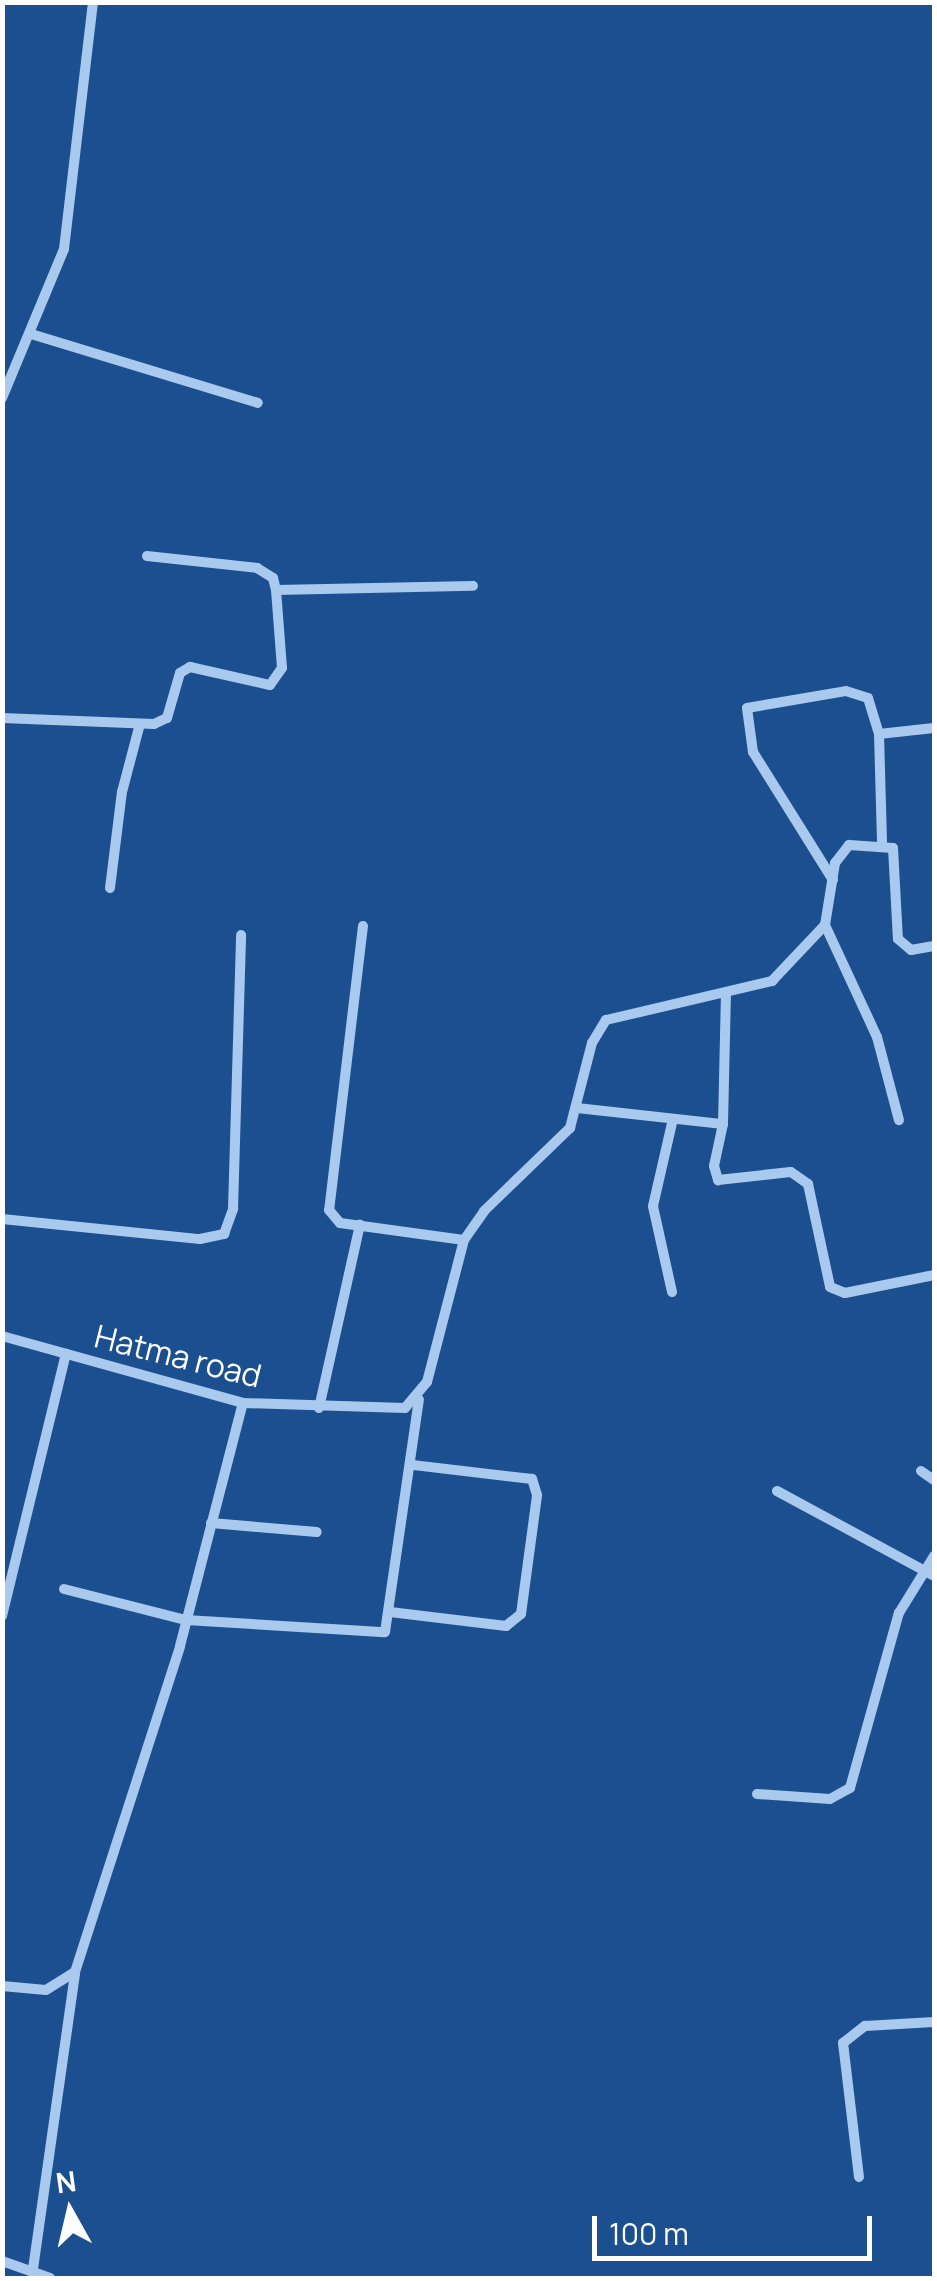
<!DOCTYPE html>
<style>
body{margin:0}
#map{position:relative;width:937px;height:2281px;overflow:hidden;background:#1b4f8f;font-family:Manrope,sans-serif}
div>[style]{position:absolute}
.street>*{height:10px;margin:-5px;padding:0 5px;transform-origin:5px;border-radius:5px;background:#a9c9ee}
span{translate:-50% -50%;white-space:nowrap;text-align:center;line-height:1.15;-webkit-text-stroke:9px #1b4f8f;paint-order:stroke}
.street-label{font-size:32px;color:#fff}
.frame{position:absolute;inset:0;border:5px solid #fff;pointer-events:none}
.north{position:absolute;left:20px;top:2161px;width:100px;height:100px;-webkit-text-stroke:8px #1b4f8f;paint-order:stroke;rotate:352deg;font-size:28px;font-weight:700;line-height:40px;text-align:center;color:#fff}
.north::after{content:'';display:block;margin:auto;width:35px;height:45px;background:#fff;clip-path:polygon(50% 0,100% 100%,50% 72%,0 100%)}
.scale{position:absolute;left:592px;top:2216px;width:280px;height:45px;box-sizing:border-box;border:5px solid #fff;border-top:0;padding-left:12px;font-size:30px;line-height:35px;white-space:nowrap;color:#fff;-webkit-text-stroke:8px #1b4f8f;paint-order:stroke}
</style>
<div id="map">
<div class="street">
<div style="left:31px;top:334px;width:237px;rotate:16.9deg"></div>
<div style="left:2px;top:398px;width:161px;rotate:-67.4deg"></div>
<div style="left:64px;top:249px;width:249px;rotate:-83.3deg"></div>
<div style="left:147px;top:556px;width:111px;rotate:6.2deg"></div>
<div style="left:257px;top:568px;width:19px;rotate:32deg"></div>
<div style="left:273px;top:578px;width:12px;rotate:76deg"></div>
<div style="left:2px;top:718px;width:152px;rotate:2.3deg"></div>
<div style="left:154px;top:724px;width:14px;rotate:-25deg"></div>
<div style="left:167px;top:718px;width:47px;rotate:-73.9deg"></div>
<div style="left:180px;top:673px;width:12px;rotate:-31deg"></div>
<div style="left:190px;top:667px;width:82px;rotate:12.7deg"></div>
<div style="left:270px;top:685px;width:21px;rotate:-55deg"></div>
<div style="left:282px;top:668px;width:78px;rotate:-94.4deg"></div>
<div style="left:276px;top:590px;width:197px;rotate:-1.2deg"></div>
<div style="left:879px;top:734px;width:110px;rotate:88.4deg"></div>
<div style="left:833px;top:880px;width:151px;rotate:-122deg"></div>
<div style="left:753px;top:752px;width:44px;rotate:-97.8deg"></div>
<div style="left:747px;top:708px;width:100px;rotate:-9.7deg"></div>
<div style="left:846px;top:691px;width:23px;rotate:18deg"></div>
<div style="left:868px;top:698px;width:38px;rotate:73deg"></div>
<div style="left:879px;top:734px;width:55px;rotate:-6.2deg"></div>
<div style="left:110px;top:888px;width:97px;rotate:-82.9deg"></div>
<div style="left:122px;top:792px;width:70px;rotate:-75.2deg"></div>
<div style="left:825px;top:925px;width:123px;rotate:65.1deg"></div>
<div style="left:877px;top:1037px;width:86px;rotate:75.2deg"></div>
<div style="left:363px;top:926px;width:286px;rotate:96.8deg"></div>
<div style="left:329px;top:1210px;width:17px;rotate:50deg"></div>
<div style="left:340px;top:1223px;width:125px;rotate:7.8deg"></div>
<div style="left:577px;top:1108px;width:147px;rotate:6.3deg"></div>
<div style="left:723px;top:1124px;width:131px;rotate:-88.7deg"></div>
<div style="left:723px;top:1124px;width:43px;rotate:102.1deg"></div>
<div style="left:714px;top:1166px;width:15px;rotate:74deg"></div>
<div style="left:718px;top:1180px;width:73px;rotate:-6.3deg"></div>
<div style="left:791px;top:1172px;width:21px;rotate:35deg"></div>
<div style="left:808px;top:1184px;width:105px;rotate:77.9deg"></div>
<div style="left:830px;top:1287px;width:16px;rotate:22deg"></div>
<div style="left:845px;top:1293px;width:91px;rotate:-11.4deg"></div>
<div style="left:2px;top:1219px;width:199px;rotate:5.8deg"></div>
<div style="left:200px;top:1239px;width:25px;rotate:-12deg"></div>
<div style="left:224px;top:1234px;width:27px;rotate:-70deg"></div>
<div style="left:233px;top:1209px;width:274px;rotate:-88.3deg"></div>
<div style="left:672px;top:1292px;width:88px;rotate:-102.5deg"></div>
<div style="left:653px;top:1206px;width:89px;rotate:-77.1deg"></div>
<div style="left:2px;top:1336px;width:250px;rotate:15.5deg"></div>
<div style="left:243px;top:1403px;width:162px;rotate:1.8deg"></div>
<div style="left:405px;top:1408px;width:34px;rotate:-50deg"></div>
<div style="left:427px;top:1382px;width:147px;rotate:-75.4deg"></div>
<div style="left:464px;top:1240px;width:35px;rotate:-55deg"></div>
<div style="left:484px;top:1211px;width:120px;rotate:-44deg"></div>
<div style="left:570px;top:1128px;width:88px;rotate:-75.5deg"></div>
<div style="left:592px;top:1043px;width:27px;rotate:-59deg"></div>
<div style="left:606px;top:1020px;width:171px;rotate:-13.2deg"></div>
<div style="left:772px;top:981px;width:77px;rotate:-46.6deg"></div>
<div style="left:825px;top:925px;width:63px;rotate:-80.8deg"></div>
<div style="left:835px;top:863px;width:23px;rotate:-52deg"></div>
<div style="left:849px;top:845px;width:44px;rotate:3.9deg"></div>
<div style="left:893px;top:848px;width:91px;rotate:86.9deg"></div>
<div style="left:898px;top:939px;width:17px;rotate:40deg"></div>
<div style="left:911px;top:950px;width:23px;rotate:-10deg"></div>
<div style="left:319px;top:1408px;width:188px;rotate:-77.4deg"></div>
<div style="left:921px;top:1471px;width:16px;rotate:35deg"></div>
<div style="left:777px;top:1491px;width:179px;rotate:28.4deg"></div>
<div style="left:211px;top:1523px;width:106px;rotate:4.9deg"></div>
<div style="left:64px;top:1589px;width:126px;rotate:14.3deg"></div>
<div style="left:186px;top:1620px;width:199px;rotate:3.5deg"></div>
<div style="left:385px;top:1632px;width:235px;rotate:-81.7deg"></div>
<div style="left:390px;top:1612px;width:117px;rotate:6.9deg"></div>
<div style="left:506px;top:1626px;width:19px;rotate:-39deg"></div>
<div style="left:521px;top:1614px;width:120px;rotate:-82.3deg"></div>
<div style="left:537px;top:1495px;width:17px;rotate:-107deg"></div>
<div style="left:532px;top:1479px;width:121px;rotate:-173.3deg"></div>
<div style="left:2px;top:1616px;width:270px;rotate:-76.3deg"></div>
<div style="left:757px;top:1794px;width:73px;rotate:3.9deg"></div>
<div style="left:830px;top:1799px;width:23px;rotate:-29deg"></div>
<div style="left:850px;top:1788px;width:182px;rotate:-74.4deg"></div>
<div style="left:899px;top:1613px;width:67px;rotate:-58.4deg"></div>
<div style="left:2px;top:1986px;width:44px;rotate:5.2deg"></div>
<div style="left:46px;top:1990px;width:34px;rotate:-32deg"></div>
<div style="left:75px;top:1972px;width:342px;rotate:-72.1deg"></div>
<div style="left:180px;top:1646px;width:251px;rotate:-75.5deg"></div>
<div style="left:859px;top:2177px;width:135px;rotate:-96.8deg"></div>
<div style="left:843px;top:2043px;width:28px;rotate:-38deg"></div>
<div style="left:865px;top:2026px;width:69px;rotate:-3.3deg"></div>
<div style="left:2px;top:2261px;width:51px;rotate:19.5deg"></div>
<div style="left:33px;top:2269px;width:299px;rotate:-81.9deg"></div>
</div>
<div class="street-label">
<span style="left:178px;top:1356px;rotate:14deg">Hatma road</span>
</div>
<div class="frame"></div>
<div class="north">N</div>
<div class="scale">100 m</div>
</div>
